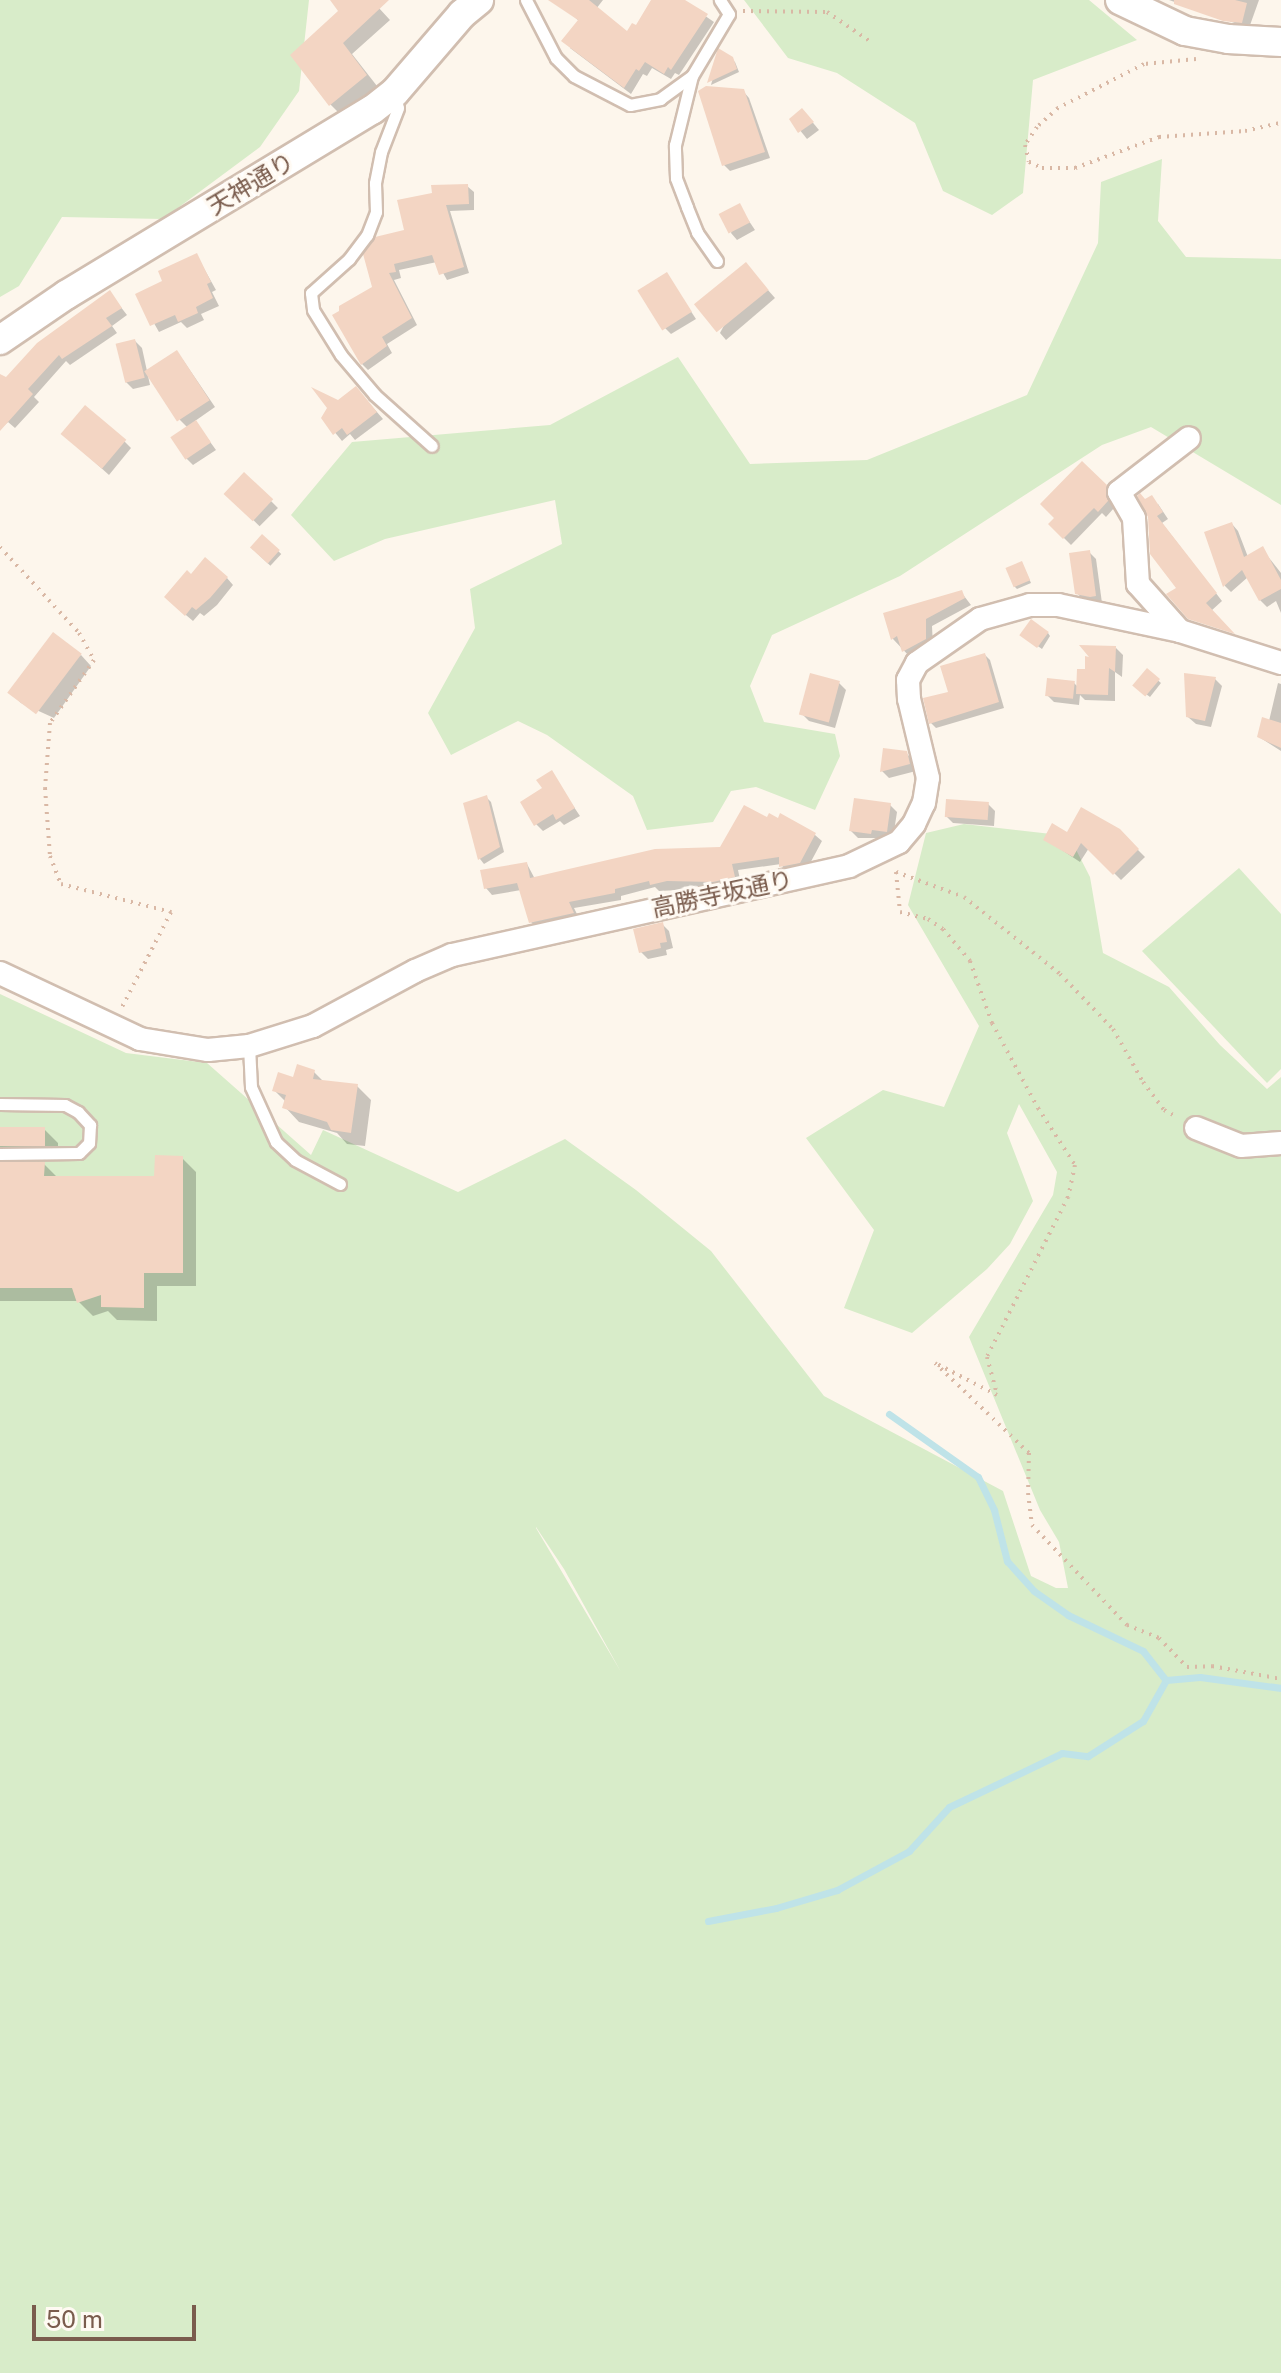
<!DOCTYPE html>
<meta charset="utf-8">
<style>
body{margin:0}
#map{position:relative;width:1281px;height:2373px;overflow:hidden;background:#fdf6ec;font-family:"Public Sans","Noto Sans JP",sans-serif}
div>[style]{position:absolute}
.green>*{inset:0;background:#d8ecc9}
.shadow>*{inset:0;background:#0003;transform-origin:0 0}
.stream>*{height:7px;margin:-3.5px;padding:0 3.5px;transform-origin:3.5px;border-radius:3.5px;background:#bfe3e8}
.building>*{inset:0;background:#f3d5c3;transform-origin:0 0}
.path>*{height:4px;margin-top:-2px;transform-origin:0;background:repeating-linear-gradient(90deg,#d9b8a5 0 2px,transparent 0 8px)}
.roads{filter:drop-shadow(2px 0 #d1beb0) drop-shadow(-2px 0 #d1beb0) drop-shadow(0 2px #d1beb0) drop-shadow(0 -2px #d1beb0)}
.service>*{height:11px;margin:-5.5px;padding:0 5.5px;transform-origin:5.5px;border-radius:5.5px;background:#fff}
.minor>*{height:22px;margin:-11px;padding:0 11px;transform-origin:11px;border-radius:11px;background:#fff}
.tertiary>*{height:28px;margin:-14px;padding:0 14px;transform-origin:14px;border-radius:14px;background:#fff}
span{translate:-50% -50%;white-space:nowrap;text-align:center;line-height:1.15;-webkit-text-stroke:6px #fffaf3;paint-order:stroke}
.street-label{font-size:24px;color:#7a5c4d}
.scale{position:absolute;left:32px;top:2305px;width:164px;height:36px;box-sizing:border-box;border:4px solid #7a5c4d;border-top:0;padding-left:10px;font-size:24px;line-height:28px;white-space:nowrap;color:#7a5c4d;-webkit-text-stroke:6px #fffaf3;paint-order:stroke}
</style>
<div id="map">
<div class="green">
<div style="clip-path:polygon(0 0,309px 0,299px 91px,260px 147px,163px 219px,62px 217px,19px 286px,0 297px)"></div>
<div style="clip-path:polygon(744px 0,1089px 0,1137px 40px,1033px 80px,1023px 193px,992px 215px,943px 191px,915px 123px,837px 73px,788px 58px)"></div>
<div style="clip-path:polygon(1162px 159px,1158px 221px,1186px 257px,1281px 259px,1281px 505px,1151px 427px,1102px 445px,900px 576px,772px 635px,750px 686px,764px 722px,835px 734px,840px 756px,815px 810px,756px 787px,731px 791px,713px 822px,647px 830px,633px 796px,547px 735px,518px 721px,451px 755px,428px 713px,475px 628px,470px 589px,562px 544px,555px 500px,385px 539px,334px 561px,291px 515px,352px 442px,550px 425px,678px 357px,750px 464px,867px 460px,1027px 395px,1098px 243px,1101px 182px)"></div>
<div style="clip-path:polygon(evenodd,964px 824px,1069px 836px,1090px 877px,1103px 953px,1169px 987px,1220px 1045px,1267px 1089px,1281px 1077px,1281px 2373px,0 2373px,0 994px,126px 1053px,207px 1063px,311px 1155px,323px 1130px,458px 1192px,565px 1139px,636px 1190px,711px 1251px,824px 1396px,1003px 1491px,1031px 1576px,1056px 1588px,1068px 1588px,1059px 1542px,1040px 1510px,969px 1337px,1053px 1195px,1057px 1172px,1019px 1104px,1007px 1133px,1033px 1201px,1010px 1244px,987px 1269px,912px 1333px,844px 1308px,874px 1230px,806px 1138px,883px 1090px,944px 1107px,979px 1026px,908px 905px,926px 833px,964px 824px,536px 1527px,564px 1569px,621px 1672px,536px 1528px,536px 1527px)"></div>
<div style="clip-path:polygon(1239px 868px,1281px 914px,1281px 1069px,1267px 1083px,1142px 951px)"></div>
</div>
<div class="shadow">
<div style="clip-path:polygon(333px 0,381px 0,378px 7px,390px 20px,352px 54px,377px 86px,341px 115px,330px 104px,341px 11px)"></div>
<div style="clip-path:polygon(555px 0,603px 0,596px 9px,628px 34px,637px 28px,654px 0,682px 0,714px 22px,679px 75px,675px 73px,671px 79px,652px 68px,647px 76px,643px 74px,631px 94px,570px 48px,579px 21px)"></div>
<div style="clip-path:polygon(1169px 0,1259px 0,1249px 28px)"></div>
<div style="clip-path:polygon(720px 51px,735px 62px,739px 72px,711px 85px)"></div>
<div style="clip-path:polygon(743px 91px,749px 98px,770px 158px,730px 171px,724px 165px)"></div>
<div style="clip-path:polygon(809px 118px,819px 130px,807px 139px,791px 119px)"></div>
<div style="clip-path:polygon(467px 186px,474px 192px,474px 210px,450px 211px,469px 273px,447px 280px,437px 262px,399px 270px,401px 278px,394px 280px,417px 325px,387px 344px,392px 353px,368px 370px,362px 364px,374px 288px,406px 231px)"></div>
<div style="clip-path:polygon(739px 206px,755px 230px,737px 240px,731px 233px)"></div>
<div style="clip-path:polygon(197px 256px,216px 290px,212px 292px,219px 306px,201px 314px,204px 320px,187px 328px,181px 322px,159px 332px,138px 295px,165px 282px)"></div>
<div style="clip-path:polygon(752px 272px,775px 298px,726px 340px,720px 333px)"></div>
<div style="clip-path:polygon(667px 275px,696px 319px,671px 334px,665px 328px)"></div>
<div style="clip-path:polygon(110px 293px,127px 315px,112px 326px,117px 333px,70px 365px,66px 361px,34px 397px,39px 402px,15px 428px,8px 422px,0 429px,0 389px)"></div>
<div style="clip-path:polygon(135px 341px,142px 348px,150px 385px,133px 389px,126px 382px)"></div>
<div style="clip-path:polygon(183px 360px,215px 407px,195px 421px,216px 450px,193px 465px,186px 458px,188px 428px,180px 420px)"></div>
<div style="clip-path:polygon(363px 396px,383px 419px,355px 440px,350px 434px,342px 441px,323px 418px,338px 403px)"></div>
<div style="clip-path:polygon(71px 441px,124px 441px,131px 448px,109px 475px)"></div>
<div style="clip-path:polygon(1082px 464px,1113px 494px,1114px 508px,1106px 517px,1102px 513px,1071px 545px,1050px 524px,1057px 518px)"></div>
<div style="left:244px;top:474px;width:48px;height:26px;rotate:45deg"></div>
<div style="clip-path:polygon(1145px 502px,1158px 504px,1168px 519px,1162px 523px,1222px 601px,1211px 611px,1179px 588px)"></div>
<div style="clip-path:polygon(1232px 524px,1238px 531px,1248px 557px,1262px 549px,1281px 573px,1281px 613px,1276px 601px,1267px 607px,1260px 600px,1248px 577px,1231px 592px,1225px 586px,1207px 533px)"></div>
<div style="left:263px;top:537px;width:25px;height:16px;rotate:43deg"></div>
<div style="clip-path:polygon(1089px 552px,1096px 559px,1102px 603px,1084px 601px,1077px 593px)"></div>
<div style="clip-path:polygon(1022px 563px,1031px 583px,1017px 589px,1014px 586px)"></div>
<div style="clip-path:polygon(192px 576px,227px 578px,233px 585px,217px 605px,204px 616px,200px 613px,193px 621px,173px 604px)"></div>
<div style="clip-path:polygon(961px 592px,971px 605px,932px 626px,933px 646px,910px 657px,893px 639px,886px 615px)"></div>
<div style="clip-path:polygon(1195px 623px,1235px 636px,1236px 637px,1197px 625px)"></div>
<div style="clip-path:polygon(1048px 633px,1050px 636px,1042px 649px,1023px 636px)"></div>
<div style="clip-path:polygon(1116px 648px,1123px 655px,1122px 677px,1115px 672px,1115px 701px,1085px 700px,1080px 695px,1079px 705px,1054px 702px,1047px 695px,1074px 683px,1079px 688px)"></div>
<div style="clip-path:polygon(81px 655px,91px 666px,54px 718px,21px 703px,11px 693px)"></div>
<div style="clip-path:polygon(985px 655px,990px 660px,1004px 708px,936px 728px,931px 723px,951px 693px)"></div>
<div style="clip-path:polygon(1147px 671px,1161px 683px,1150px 697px,1138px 688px)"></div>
<div style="clip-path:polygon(1215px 679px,1222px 686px,1211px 727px,1196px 724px,1188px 717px)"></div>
<div style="clip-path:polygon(839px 683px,846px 690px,835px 728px,809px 721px,802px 714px)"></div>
<div style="clip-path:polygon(1278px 683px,1281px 684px,1281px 751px,1259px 737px,1269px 721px)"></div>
<div style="clip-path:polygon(906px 753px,913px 760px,916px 771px,889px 778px,882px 771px)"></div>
<div style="clip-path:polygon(551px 773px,580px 816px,564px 825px,560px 821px,543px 831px,536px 824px)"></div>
<div style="clip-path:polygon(486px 797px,491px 802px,504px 852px,484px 864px,480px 859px,465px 804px)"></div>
<div style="clip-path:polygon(988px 804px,995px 811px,994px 826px,953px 823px,946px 816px)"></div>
<div style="clip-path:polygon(890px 805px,897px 812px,893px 838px,858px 838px,851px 831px)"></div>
<div style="clip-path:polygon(767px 820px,815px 835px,822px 841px,807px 869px,787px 873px,781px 864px,738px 870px,741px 884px,721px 888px,659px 891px,655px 887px,621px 896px,621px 900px,574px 908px,580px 920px,538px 929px,531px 922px,521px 890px,492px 895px,486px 888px,527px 864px,535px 879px,722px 849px)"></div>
<div style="clip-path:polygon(1119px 831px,1145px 857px,1121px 880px,1089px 848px,1080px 862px,1045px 839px)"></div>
<div style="clip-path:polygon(662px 924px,669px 931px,673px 948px,666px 950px,667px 955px,648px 959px,641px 952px)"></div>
<div style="clip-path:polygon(314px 1072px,324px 1082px,357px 1086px,371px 1100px,365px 1146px,347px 1144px,337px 1133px,299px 1122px,285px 1107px,286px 1102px,274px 1090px)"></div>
<div style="clip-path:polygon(0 1129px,44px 1129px,58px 1143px,58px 1158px,13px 1159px,8px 1164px,44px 1164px,58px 1178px,156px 1178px,182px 1158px,196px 1172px,196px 1286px,157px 1286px,157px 1321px,117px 1320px,108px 1311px,93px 1316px,78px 1301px,0 1301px)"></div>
</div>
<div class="stream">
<div style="left:889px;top:1414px;width:109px;rotate:35.3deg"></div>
<div style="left:978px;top:1477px;width:37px;rotate:64deg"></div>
<div style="left:994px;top:1510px;width:53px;rotate:75.7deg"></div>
<div style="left:1007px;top:1561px;width:40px;rotate:48deg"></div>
<div style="left:1034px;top:1591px;width:42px;rotate:35.2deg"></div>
<div style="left:1068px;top:1615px;width:83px;rotate:25.6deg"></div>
<div style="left:1143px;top:1651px;width:37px;rotate:52deg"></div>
<div style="left:708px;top:1921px;width:69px;rotate:-10.8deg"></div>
<div style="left:776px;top:1908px;width:64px;rotate:-16.4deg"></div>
<div style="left:837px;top:1890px;width:82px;rotate:-28.4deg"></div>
<div style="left:909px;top:1851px;width:59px;rotate:-47.7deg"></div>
<div style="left:949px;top:1807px;width:125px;rotate:-25.5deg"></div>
<div style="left:1062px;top:1753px;width:26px;rotate:7deg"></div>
<div style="left:1088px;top:1756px;width:65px;rotate:-32.5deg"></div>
<div style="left:1143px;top:1721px;width:47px;rotate:-60.7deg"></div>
<div style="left:1166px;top:1680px;width:34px;rotate:-5deg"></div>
<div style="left:1200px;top:1677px;width:82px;rotate:7.7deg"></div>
</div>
<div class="building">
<div style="clip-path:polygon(330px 0,389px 0,343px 43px,367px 75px,329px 106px,290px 55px,338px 11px)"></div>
<div style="clip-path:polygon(548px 0,589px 0,627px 31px,632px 23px,636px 25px,651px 0,685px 0,708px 14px,671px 70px,668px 67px,664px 74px,645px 62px,639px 71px,636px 69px,624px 88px,561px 41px,578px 20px)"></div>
<div style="clip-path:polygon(1174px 0,1235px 0,1247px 3px,1242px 23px,1223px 21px,1174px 4px)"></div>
<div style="clip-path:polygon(718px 48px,733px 57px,737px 69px,707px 83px)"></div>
<div style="clip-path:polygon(706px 86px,744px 89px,765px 152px,722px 166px,698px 91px)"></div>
<div style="clip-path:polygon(802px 108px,814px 122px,798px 133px,789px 119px)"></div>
<div style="clip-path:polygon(468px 184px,469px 204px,446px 205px,464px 267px,439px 275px,432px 255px,394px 264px,396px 272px,389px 273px,412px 318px,382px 337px,387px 346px,361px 365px,332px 315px,339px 311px,339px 306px,372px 287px,363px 254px,375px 237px,404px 230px,397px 200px,432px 193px,431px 185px)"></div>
<div style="left:740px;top:203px;width:22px;height:24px;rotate:63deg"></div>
<div style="clip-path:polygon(197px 253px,211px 282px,207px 284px,213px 298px,196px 307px,198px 313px,178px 322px,175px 315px,150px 326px,135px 294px,162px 281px,158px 271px)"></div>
<div style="left:746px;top:262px;width:36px;height:67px;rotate:51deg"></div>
<div style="left:667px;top:272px;width:47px;height:35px;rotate:58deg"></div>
<div style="clip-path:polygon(110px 290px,122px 308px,106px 318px,112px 326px,62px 359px,59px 355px,28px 389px,33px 394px,0 431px,0 374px,6px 377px,37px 343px)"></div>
<div style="left:135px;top:339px;width:40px;height:20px;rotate:76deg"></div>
<div style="left:177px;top:350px;width:60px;height:39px;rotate:57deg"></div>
<div style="clip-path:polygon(356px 386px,377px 412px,347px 435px,342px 428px,333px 435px,321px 418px,327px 408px,311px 387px,338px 400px)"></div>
<div style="left:85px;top:405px;width:54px;height:38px;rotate:40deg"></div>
<div style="left:196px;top:420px;width:27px;height:31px;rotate:56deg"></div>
<div style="clip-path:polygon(1082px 461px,1107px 485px,1108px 501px,1098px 512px,1094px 508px,1063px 539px,1048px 524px,1054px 518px,1040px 504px)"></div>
<div style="left:244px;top:472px;width:40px;height:30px;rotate:43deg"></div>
<div style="clip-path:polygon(1140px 493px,1145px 499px,1152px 495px,1163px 512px,1157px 516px,1217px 593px,1206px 603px,1235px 634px,1188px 619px,1166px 594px,1176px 588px,1150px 554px,1148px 517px,1137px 496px)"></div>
<div style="clip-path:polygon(1232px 522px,1244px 557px,1263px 546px,1281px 580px,1281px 589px,1259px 601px,1242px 570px,1223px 587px,1204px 532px)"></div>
<div style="left:262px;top:534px;width:24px;height:18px;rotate:42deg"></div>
<div style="clip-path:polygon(1090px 550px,1096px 596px,1090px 597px,1075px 594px,1069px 553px)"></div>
<div style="clip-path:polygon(205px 557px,228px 577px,210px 598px,196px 610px,192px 607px,185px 616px,164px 597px,187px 570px,191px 574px)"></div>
<div style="left:1022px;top:561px;width:21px;height:18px;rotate:67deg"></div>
<div style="clip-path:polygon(962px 590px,965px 598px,926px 619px,926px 639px,902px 652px,897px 636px,891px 640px,883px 613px)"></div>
<div style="left:1031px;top:619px;width:22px;height:20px;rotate:36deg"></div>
<div style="left:53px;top:632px;width:36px;height:76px;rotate:37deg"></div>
<div style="clip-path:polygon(1079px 645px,1116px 646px,1115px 672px,1109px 668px,1108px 695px,1076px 694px,1077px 669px,1085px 669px,1085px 656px,1089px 657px)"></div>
<div style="clip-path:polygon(985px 653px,999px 702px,929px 724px,923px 698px,948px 692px,940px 666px)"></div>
<div style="left:1147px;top:668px;width:17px;height:23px;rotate:40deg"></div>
<div style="left:810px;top:673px;width:31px;height:43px;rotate:15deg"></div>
<div style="clip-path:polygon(1184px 673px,1216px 677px,1205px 721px,1186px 717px)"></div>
<div style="left:1047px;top:678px;width:28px;height:18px;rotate:6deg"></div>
<div style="clip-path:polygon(1262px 717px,1281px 723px,1281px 748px,1257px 737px)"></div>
<div style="clip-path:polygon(883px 748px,907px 751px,910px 764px,880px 772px)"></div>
<div style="clip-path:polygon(552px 770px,575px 808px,556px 820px,553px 814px,534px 826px,520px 802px,542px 788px,536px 780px)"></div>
<div style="clip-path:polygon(487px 795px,500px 847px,478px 860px,463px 803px)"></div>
<div style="clip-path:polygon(854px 798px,891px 803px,887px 832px,872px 830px,871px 834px,849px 831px)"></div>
<div style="left:946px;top:799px;width:43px;height:18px;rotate:4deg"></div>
<div style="clip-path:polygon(744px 805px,767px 817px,769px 813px,778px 818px,780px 813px,816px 833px,800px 863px,779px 867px,779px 857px,732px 864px,735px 877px,713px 882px,667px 881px,650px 885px,649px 881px,615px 889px,615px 893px,569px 902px,574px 913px,529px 923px,517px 883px,484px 889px,480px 870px,527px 862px,530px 878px,655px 849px,720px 847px)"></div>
<div style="clip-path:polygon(1081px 807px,1120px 829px,1139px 849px,1113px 875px,1081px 843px,1073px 857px,1043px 840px,1052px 823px,1067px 832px)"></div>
<div style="clip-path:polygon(663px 922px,667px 942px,660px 943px,661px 948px,639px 953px,633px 929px)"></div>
<div style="clip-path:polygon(297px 1064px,315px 1070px,313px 1079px,358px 1084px,351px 1133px,331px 1130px,327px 1122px,282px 1108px,286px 1095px,272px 1091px,278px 1072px,293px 1077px)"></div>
<div style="left:0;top:1127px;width:45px;height:19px"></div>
<div style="clip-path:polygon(155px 1155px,183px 1156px,183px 1273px,144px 1273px,144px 1308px,101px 1307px,101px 1295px,77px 1303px,72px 1288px,0 1288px,0 1162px,45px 1162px,44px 1176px,154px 1176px)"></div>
</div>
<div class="path">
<div style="left:743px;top:11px;width:84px;rotate:0.7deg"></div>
<div style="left:827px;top:12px;width:53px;rotate:34.3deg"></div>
<div style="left:1196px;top:59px;width:52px;rotate:174.5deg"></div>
<div style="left:1144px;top:64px;width:97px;rotate:152.9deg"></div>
<div style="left:1058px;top:108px;width:28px;rotate:138deg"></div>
<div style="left:1037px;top:127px;width:22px;rotate:124deg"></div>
<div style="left:1025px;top:145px;width:17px;rotate:77deg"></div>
<div style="left:1029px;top:162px;width:14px;rotate:25deg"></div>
<div style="left:1042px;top:168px;width:33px"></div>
<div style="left:1075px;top:168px;width:90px;rotate:-20.3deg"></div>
<div style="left:1159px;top:137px;width:86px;rotate:-4deg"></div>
<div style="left:1245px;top:131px;width:37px;rotate:-13deg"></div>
<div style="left:0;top:547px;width:117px;rotate:47.4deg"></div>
<div style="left:79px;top:633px;width:31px;rotate:61deg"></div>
<div style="left:94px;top:660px;width:77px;rotate:124.9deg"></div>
<div style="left:50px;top:723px;width:65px;rotate:94.4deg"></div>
<div style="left:45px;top:788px;width:68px;rotate:85.8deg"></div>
<div style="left:50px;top:856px;width:30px;rotate:69deg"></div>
<div style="left:61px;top:884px;width:114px;rotate:14.3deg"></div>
<div style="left:171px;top:912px;width:107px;rotate:117.3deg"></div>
<div style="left:896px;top:872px;width:40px;rotate:84.3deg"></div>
<div style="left:900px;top:912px;width:29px;rotate:14deg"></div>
<div style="left:928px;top:919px;width:18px;rotate:34deg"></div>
<div style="left:943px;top:929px;width:42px;rotate:49.8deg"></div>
<div style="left:970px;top:961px;width:66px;rotate:70.5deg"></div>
<div style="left:992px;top:1023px;width:97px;rotate:61.6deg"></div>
<div style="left:1038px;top:1108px;width:68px;rotate:57deg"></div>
<div style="left:1075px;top:1165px;width:33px;rotate:102deg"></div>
<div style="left:1068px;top:1197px;width:179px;rotate:116.9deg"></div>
<div style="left:987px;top:1357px;width:39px;rotate:75deg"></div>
<div style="left:997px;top:1395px;width:70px;rotate:-152.7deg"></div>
<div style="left:935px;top:1363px;width:130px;rotate:43.8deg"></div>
<div style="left:1029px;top:1453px;width:40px;rotate:91.4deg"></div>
<div style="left:1028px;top:1493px;width:32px;rotate:83deg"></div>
<div style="left:1032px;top:1525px;width:138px;rotate:46.5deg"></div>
<div style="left:1127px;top:1625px;width:35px;rotate:22deg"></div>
<div style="left:1159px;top:1638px;width:40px;rotate:46deg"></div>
<div style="left:1187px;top:1667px;width:25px;rotate:-2deg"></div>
<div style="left:1212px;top:1666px;width:70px;rotate:10.7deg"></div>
<div style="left:896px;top:872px;width:72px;rotate:20.2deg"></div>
<div style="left:964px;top:897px;width:123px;rotate:38.7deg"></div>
<div style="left:1060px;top:974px;width:76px;rotate:46.1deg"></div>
<div style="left:1113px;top:1029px;width:61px;rotate:60.5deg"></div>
<div style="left:1143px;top:1082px;width:35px;rotate:53deg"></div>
<div style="left:1164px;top:1110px;width:15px;rotate:28deg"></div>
</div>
<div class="roads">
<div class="service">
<div style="left:526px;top:0;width:65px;rotate:62.7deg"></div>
<div style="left:556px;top:58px;width:25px;rotate:45deg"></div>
<div style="left:574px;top:76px;width:63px;rotate:27.4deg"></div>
<div style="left:630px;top:105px;width:31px;rotate:-11deg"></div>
<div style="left:660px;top:99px;width:39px;rotate:-36deg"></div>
<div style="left:395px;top:93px;width:15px;rotate:79deg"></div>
<div style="left:398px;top:108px;width:47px;rotate:111.1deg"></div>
<div style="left:381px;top:152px;width:32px;rotate:101deg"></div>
<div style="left:375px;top:183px;width:29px;rotate:88deg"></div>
<div style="left:376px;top:212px;width:25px;rotate:111deg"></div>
<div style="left:367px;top:235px;width:30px;rotate:127deg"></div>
<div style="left:349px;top:259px;width:51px;rotate:138.2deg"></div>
<div style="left:311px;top:293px;width:17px;rotate:83deg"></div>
<div style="left:313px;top:310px;width:53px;rotate:58.1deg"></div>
<div style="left:341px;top:355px;width:52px;rotate:49.6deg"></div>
<div style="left:375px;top:395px;width:76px;rotate:41.8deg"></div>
<div style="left:717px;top:261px;width:35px;rotate:-125deg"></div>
<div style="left:697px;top:232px;width:27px;rotate:-112deg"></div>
<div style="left:687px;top:207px;width:31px;rotate:-111deg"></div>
<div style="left:676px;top:178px;width:33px;rotate:-92deg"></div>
<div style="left:675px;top:145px;width:71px;rotate:-76.2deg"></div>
<div style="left:692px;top:76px;width:72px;rotate:-59.2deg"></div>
<div style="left:729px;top:14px;width:17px;rotate:-123deg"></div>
<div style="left:249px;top:1046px;width:41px;rotate:87.2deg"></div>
<div style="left:251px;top:1087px;width:60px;rotate:65.6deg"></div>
<div style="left:276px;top:1142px;width:26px;rotate:43deg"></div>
<div style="left:295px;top:1160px;width:51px;rotate:28.1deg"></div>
<div style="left:0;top:1104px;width:65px;rotate:0.9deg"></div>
<div style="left:65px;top:1105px;width:15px;rotate:28deg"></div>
<div style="left:78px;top:1112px;width:18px;rotate:47deg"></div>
<div style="left:90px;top:1125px;width:18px;rotate:93deg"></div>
<div style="left:89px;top:1143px;width:14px;rotate:135deg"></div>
<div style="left:79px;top:1153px;width:79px;rotate:179.3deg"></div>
</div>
<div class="minor">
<div style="left:1180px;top:631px;width:63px;rotate:-131.8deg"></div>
<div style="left:1138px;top:584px;width:66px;rotate:-93.5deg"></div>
<div style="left:1134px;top:518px;width:30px;rotate:-120deg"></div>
<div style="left:1119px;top:492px;width:88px;rotate:-37.6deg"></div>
<div style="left:0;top:973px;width:155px;rotate:25.2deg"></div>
<div style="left:140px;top:1039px;width:69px;rotate:9.2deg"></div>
<div style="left:208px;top:1050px;width:41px;rotate:-5.6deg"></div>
<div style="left:249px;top:1046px;width:67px;rotate:-17.4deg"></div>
<div style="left:313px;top:1026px;width:116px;rotate:-28.3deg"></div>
<div style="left:415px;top:971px;width:40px;rotate:-23.4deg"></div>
<div style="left:452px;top:955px;width:407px;rotate:-12.6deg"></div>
<div style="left:849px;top:866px;width:55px;rotate:-25.6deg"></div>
<div style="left:899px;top:842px;width:23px;rotate:-50deg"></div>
<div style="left:914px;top:824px;width:23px;rotate:-65deg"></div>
<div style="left:924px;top:803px;width:25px;rotate:-81deg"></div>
<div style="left:928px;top:778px;width:81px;rotate:-103.5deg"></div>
<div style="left:909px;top:699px;width:19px;rotate:-93deg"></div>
<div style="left:908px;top:680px;width:19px;rotate:-62deg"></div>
<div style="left:917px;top:663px;width:77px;rotate:-34.9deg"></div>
<div style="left:980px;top:619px;width:52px;rotate:-15.6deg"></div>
<div style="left:1030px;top:605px;width:28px"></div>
<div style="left:1058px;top:605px;width:125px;rotate:12deg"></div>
<div style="left:1180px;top:631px;width:106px;rotate:17.6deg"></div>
<div style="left:1196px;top:1128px;width:48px;rotate:21.8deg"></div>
<div style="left:1241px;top:1146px;width:40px;rotate:-4.3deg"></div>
</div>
<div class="tertiary">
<div style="left:1120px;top:0;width:72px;rotate:25.5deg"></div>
<div style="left:1185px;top:31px;width:44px;rotate:10.5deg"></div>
<div style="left:1228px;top:39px;width:53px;rotate:3.2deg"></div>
<div style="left:0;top:340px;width:80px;rotate:-34.3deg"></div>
<div style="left:66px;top:295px;width:358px;rotate:-31.2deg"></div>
<div style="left:372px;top:110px;width:29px;rotate:-38deg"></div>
<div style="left:395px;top:92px;width:103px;rotate:-49.3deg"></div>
<div style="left:462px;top:14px;width:22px;rotate:-39deg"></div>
</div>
</div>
<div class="street-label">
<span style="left:251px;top:184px;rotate:-31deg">天神通り</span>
<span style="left:722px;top:894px;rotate:-12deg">高勝寺坂通り</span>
</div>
<div class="scale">50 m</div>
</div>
